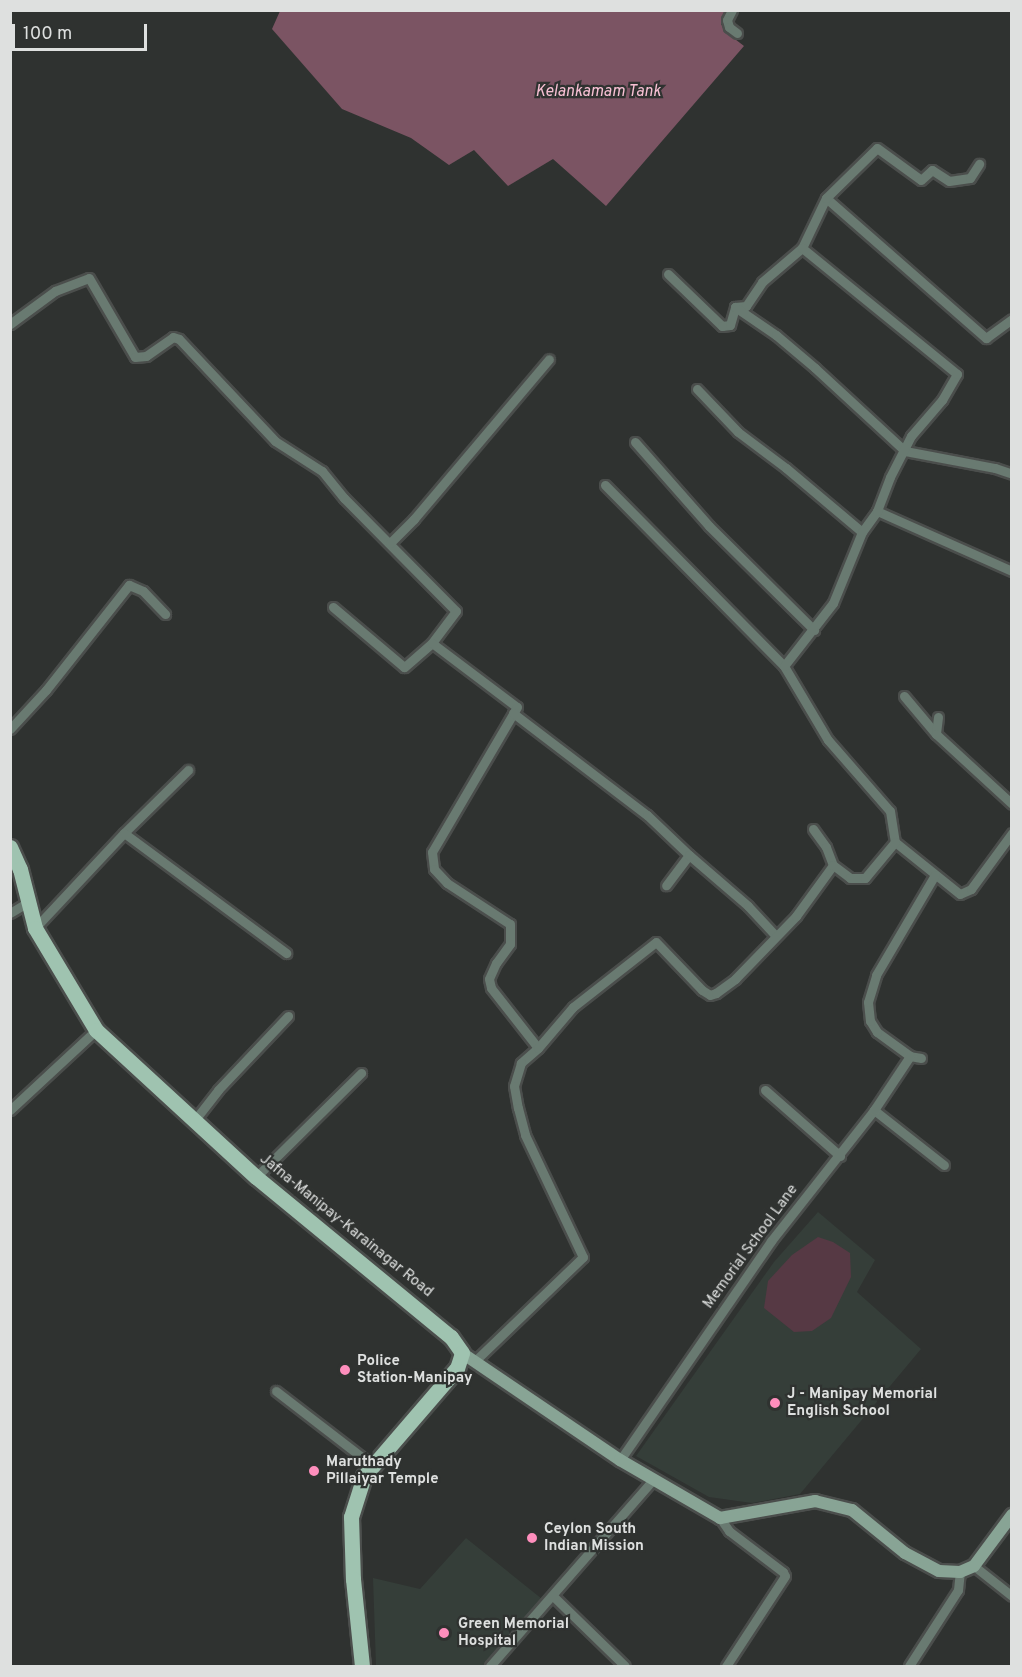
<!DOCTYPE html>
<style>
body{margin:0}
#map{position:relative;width:1022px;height:1677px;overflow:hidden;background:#2f3230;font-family:Overpass,sans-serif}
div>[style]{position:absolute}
.built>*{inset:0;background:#353e39}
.green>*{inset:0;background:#563944}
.water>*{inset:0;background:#7b5463}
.roads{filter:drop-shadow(2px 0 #4b4e4c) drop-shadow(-2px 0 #4b4e4c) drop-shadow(0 2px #4b4e4c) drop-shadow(0 -2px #4b4e4c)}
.street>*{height:9px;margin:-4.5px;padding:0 4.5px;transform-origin:4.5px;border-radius:4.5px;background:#697a71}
.secondary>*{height:12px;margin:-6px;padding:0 6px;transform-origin:6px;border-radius:6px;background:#88a495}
.primary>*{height:15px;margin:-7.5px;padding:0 7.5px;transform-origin:7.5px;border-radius:7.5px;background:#9fc3b0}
.dots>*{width:16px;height:16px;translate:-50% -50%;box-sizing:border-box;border:3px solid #2f3230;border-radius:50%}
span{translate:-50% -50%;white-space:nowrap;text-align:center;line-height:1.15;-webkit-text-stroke:4.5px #2f3230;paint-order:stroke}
.street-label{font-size:15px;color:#dee0df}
.poi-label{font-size:15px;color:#dee0df;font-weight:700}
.left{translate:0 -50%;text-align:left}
.water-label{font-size:16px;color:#f8c0d4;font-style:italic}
.frame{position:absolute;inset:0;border:12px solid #dee0df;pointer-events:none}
.scale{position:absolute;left:12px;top:24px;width:135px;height:27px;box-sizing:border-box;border:3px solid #dee0df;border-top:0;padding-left:8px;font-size:18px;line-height:21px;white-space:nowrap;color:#dee0df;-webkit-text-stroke:4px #2f3230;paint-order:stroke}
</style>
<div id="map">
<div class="built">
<div style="clip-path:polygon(818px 1212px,875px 1260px,857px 1292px,921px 1349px,800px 1494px,752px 1503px,709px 1497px,636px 1456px,774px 1262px)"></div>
<div style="clip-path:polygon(466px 1538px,542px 1599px,483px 1666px,376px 1666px,373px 1578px,420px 1589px)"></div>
</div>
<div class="green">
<div style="clip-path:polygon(818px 1237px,833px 1242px,850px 1253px,851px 1277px,831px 1318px,812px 1331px,794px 1332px,764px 1308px,768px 1281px,792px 1255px)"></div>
</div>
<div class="water">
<div style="clip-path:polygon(280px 11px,725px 11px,721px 24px,727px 33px,744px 46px,606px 206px,553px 159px,508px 186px,474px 150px,449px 165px,411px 138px,342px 109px,272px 29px)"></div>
</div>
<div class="roads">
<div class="street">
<div style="left:732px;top:10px;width:11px;rotate:117deg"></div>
<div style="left:727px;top:20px;width:7px;rotate:74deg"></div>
<div style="left:729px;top:27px;width:10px;rotate:37deg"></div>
<div style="left:826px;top:198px;width:213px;rotate:41.2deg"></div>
<div style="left:986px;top:338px;width:32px;rotate:-36deg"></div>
<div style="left:668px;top:274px;width:75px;rotate:43.9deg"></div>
<div style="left:722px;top:326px;width:8px;rotate:-7deg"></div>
<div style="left:730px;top:325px;width:19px;rotate:-74deg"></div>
<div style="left:735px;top:307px;width:11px;rotate:-5deg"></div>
<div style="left:746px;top:306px;width:29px;rotate:-56deg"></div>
<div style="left:762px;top:282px;width:52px;rotate:-40.4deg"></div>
<div style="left:802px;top:248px;width:55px;rotate:-64.4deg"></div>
<div style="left:826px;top:198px;width:71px;rotate:-44.4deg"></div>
<div style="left:877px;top:148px;width:54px;rotate:36deg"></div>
<div style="left:921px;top:180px;width:15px;rotate:-42deg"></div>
<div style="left:932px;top:170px;width:20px;rotate:33deg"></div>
<div style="left:949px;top:181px;width:21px;rotate:-8deg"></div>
<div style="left:970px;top:178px;width:17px;rotate:-57deg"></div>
<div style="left:735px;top:307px;width:50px;rotate:34.3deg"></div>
<div style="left:776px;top:335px;width:51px;rotate:40.2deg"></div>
<div style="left:815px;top:368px;width:122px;rotate:42.7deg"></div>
<div style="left:905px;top:451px;width:92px;rotate:10.7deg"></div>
<div style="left:995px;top:468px;width:18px;rotate:19deg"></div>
<div style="left:10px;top:324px;width:56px;rotate:-36.3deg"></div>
<div style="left:55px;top:291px;width:36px;rotate:-21deg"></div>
<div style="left:89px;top:278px;width:91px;rotate:59.8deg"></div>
<div style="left:135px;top:357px;width:11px;rotate:-5deg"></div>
<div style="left:146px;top:356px;width:33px;rotate:-35deg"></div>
<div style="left:173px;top:337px;width:6px;rotate:18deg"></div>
<div style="left:179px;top:339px;width:140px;rotate:46.7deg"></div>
<div style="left:275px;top:441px;width:56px;rotate:32.6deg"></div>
<div style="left:322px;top:471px;width:35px;rotate:51deg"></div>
<div style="left:344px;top:498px;width:159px;rotate:45.3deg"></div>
<div style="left:456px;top:611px;width:40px;rotate:127deg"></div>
<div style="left:432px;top:643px;width:37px;rotate:139deg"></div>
<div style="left:404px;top:667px;width:93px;rotate:-139.8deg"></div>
<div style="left:697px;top:389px;width:59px;rotate:46.4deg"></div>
<div style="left:738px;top:432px;width:60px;rotate:36.9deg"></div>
<div style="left:786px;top:468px;width:99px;rotate:40.1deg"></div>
<div style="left:635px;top:442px;width:112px;rotate:48.6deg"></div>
<div style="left:709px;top:526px;width:148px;rotate:44.7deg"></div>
<div style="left:605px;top:485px;width:255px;rotate:45.3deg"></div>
<div style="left:784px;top:666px;width:86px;rotate:59.3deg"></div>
<div style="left:828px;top:740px;width:94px;rotate:48.9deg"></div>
<div style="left:890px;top:811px;width:31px;rotate:81deg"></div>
<div style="left:895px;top:842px;width:83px;rotate:38.7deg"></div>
<div style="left:960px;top:894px;width:12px;rotate:-24deg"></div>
<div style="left:971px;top:889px;width:69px;rotate:-53.8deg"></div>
<div style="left:877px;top:511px;width:148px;rotate:24deg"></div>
<div style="left:390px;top:543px;width:34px;rotate:-45deg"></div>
<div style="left:414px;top:519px;width:209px;rotate:-49.8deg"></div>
<div style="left:432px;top:643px;width:106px;rotate:37deg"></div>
<div style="left:517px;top:707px;width:168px;rotate:120.4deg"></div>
<div style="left:432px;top:852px;width:17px;rotate:83deg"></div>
<div style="left:434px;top:869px;width:19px;rotate:47deg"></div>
<div style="left:447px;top:883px;width:75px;rotate:33.1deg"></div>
<div style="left:510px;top:924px;width:20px;rotate:90deg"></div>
<div style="left:510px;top:944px;width:24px;rotate:126deg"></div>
<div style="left:496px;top:963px;width:17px;rotate:114deg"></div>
<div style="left:489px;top:979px;width:9px;rotate:77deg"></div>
<div style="left:491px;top:988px;width:76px;rotate:51.9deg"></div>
<div style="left:538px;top:1048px;width:23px;rotate:139deg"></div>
<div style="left:521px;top:1063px;width:24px;rotate:107deg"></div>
<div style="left:514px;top:1086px;width:22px;rotate:80deg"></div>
<div style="left:518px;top:1108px;width:28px;rotate:75deg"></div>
<div style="left:525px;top:1135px;width:135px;rotate:64.6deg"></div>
<div style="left:583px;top:1257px;width:149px;rotate:136.1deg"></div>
<div style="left:784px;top:666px;width:80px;rotate:-52.1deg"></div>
<div style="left:833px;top:603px;width:77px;rotate:-67.8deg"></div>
<div style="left:862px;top:532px;width:26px;rotate:-54deg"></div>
<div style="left:877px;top:511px;width:36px;rotate:-69deg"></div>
<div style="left:890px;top:477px;width:46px;rotate:-62.9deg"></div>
<div style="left:911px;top:436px;width:48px;rotate:-49.3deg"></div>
<div style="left:942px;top:400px;width:30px;rotate:-60deg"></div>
<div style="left:957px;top:374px;width:200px;rotate:-140.9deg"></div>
<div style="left:904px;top:696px;width:50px;rotate:49.9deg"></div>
<div style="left:513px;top:713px;width:168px;rotate:37.3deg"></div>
<div style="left:647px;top:815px;width:58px;rotate:43.6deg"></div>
<div style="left:689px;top:855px;width:38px;rotate:127deg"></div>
<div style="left:938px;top:717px;width:17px;rotate:97deg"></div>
<div style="left:936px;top:734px;width:103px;rotate:42.6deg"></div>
<div style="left:10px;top:729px;width:53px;rotate:-47.3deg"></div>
<div style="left:46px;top:690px;width:134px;rotate:-51.7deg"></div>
<div style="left:129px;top:585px;width:15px;rotate:23deg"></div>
<div style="left:143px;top:591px;width:32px;rotate:46deg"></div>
<div style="left:813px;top:829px;width:22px;rotate:54deg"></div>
<div style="left:826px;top:847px;width:19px;rotate:69deg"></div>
<div style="left:124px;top:833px;width:90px;rotate:-44.5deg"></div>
<div style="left:689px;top:855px;width:78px;rotate:40.8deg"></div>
<div style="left:748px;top:906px;width:41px;rotate:47deg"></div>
<div style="left:10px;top:913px;width:21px;rotate:-31deg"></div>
<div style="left:35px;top:928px;width:130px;rotate:-46.9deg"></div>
<div style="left:124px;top:833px;width:202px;rotate:36.5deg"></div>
<div style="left:538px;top:1048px;width:54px;rotate:-49.5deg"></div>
<div style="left:573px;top:1007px;width:105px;rotate:-38.1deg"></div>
<div style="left:656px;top:942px;width:66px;rotate:46.2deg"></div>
<div style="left:702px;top:990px;width:9px;rotate:32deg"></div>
<div style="left:710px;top:995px;width:6px;rotate:-18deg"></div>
<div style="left:716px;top:993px;width:24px;rotate:-36deg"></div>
<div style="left:735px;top:979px;width:88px;rotate:-45.9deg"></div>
<div style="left:796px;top:916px;width:63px;rotate:-54deg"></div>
<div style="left:833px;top:865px;width:21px;rotate:37deg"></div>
<div style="left:850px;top:878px;width:15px"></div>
<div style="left:865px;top:878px;width:47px;rotate:-50.2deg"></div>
<div style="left:921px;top:1058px;width:11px;rotate:-170deg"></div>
<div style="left:910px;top:1056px;width:41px;rotate:-144deg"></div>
<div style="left:877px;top:1032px;width:13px;rotate:-122deg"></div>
<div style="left:870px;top:1021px;width:19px;rotate:-96deg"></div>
<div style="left:868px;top:1002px;width:28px;rotate:-73deg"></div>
<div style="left:876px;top:975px;width:116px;rotate:-59.5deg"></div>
<div style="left:765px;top:1090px;width:100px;rotate:41.3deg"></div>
<div style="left:10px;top:1110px;width:117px;rotate:-42.9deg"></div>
<div style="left:874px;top:1110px;width:89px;rotate:38.2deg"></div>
<div style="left:194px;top:1121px;width:39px;rotate:-52deg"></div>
<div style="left:218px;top:1090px;width:102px;rotate:-46.6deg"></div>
<div style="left:256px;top:1177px;width:148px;rotate:-44.7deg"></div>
<div style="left:276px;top:1391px;width:121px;rotate:37.6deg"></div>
<div style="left:620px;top:1460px;width:266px;rotate:-55.4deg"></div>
<div style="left:771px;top:1241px;width:167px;rotate:-51.8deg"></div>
<div style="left:874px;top:1110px;width:65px;rotate:-56.3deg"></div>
<div style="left:720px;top:1518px;width:16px;rotate:55deg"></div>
<div style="left:729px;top:1531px;width:68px;rotate:37.2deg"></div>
<div style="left:783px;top:1572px;width:4px;rotate:63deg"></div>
<div style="left:785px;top:1576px;width:108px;rotate:123.2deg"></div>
<div style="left:974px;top:1566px;width:48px;rotate:38.3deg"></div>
<div style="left:553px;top:1596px;width:100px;rotate:44.2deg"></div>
<div style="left:490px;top:1666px;width:247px;rotate:-48.8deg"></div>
<div style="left:909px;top:1666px;width:90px;rotate:-57.2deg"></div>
<div style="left:958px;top:1590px;width:18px;rotate:-84deg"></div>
</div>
<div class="secondary">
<div style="left:462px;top:1353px;width:191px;rotate:34.1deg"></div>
<div style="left:620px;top:1460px;width:116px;rotate:30.1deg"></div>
<div style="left:720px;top:1518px;width:97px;rotate:-10.1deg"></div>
<div style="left:815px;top:1501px;width:38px;rotate:14deg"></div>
<div style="left:852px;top:1510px;width:68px;rotate:39.1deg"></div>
<div style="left:905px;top:1553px;width:38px;rotate:28deg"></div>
<div style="left:939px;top:1571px;width:21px;rotate:3deg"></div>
<div style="left:960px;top:1572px;width:15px;rotate:-23deg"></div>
<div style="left:974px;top:1566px;width:64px;rotate:-53.3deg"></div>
</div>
<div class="primary">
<div style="left:10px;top:847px;width:24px;rotate:66deg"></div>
<div style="left:20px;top:869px;width:61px;rotate:75.7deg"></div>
<div style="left:35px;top:928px;width:119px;rotate:59.1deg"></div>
<div style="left:96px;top:1030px;width:217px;rotate:42.6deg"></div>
<div style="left:256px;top:1177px;width:252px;rotate:39.4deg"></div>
<div style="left:451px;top:1337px;width:19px;rotate:55deg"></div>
<div style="left:462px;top:1353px;width:16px;rotate:108deg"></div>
<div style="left:457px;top:1368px;width:143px;rotate:130.7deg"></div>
<div style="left:364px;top:1476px;width:43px;rotate:107.6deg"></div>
<div style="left:351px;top:1517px;width:62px;rotate:88.2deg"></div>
<div style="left:353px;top:1579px;width:87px;rotate:84.1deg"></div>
</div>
</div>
<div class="dots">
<div style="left:345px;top:1370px;background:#fe8ebc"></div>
<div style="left:775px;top:1403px;background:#fe8ebc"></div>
<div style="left:314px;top:1471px;background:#fe8ebc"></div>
<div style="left:532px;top:1538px;background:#fe8ebc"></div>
<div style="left:444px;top:1633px;background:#fe8ebc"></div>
</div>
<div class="street-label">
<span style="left:346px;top:1226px;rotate:39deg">Jafna-Manipay-Karainagar Road</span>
<span style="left:751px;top:1247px;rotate:-54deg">Memorial School Lane</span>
</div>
<div class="poi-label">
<span class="left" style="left:357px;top:1370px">Police<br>Station-Manipay</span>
<span class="left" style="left:787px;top:1403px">J - Manipay Memorial<br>English School</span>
<span class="left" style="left:326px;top:1471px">Maruthady<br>Pillaiyar Temple</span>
<span class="left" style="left:544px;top:1538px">Ceylon South<br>Indian Mission</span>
<span class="left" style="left:458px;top:1633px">Green Memorial<br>Hospital</span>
</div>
<div class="water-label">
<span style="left:598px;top:92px">Kelankamam Tank</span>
</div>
<div class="frame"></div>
<div class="scale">100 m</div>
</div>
